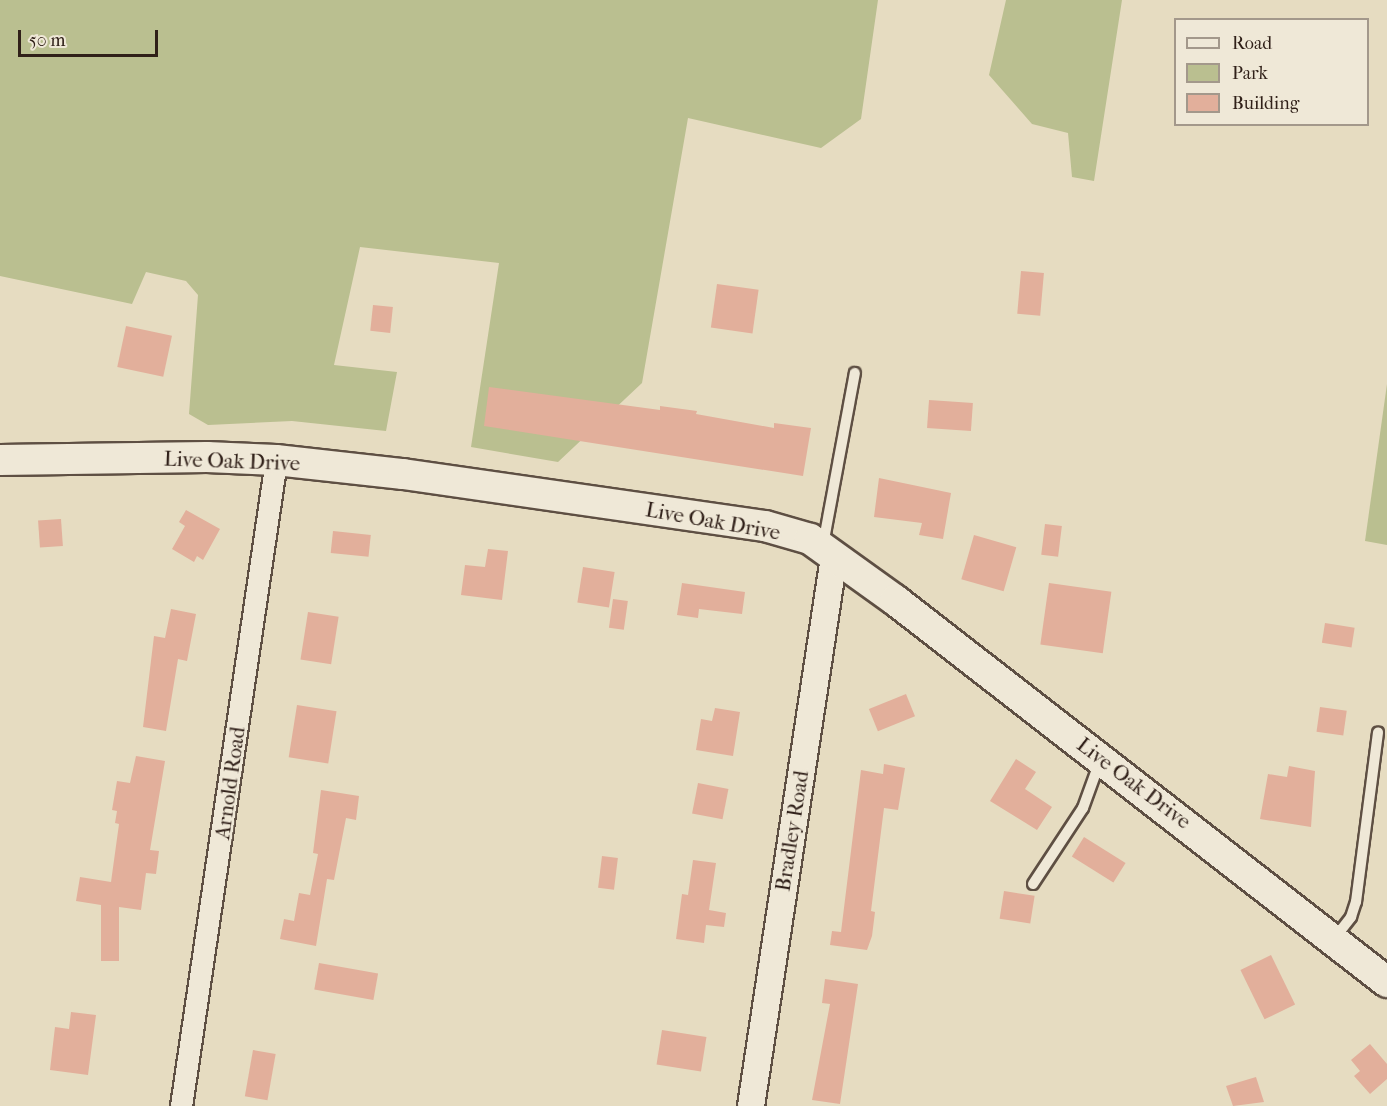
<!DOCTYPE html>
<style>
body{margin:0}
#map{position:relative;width:1387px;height:1106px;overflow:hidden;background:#e6dcc1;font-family:"IM FELL French Canon",serif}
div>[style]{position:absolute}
.green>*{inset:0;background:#babf90}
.building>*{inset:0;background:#e2af9b;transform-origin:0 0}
.roads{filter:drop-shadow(2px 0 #5e4f43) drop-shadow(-2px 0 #5e4f43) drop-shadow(0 2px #5e4f43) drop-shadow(0 -2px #5e4f43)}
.service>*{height:10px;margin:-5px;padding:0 5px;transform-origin:5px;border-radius:5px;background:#efe8d7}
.minor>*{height:21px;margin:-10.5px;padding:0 10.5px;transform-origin:10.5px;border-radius:10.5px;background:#efe8d7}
.tertiary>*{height:26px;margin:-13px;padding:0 13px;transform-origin:13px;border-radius:13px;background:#efe8d7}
.secondary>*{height:30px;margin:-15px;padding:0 15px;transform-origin:15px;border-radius:15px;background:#efe8d7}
span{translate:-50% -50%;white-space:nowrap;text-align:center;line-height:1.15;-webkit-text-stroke:4.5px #efe8d7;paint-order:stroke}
.street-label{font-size:21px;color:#302019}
.legend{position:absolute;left:1174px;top:18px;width:195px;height:108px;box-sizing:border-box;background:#efe8d7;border:2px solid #a3988b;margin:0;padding:8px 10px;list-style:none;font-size:18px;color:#302019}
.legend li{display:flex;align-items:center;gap:12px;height:30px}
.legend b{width:30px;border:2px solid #a3988b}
.scale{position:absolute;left:18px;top:30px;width:140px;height:27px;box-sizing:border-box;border:3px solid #302019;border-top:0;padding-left:8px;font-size:18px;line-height:21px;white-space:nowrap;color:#302019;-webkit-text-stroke:4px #efe8d7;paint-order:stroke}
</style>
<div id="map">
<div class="green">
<div style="clip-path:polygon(0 0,878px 0,861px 119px,821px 148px,688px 118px,642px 383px,558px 462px,471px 447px,499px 263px,360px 247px,334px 365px,397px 372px,386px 431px,292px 421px,208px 425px,189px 414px,198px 295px,186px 281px,146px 272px,132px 304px,0 276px)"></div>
<div style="clip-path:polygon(1006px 0,1122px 0,1094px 181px,1072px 177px,1068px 133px,1032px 124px,989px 75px)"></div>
<div style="clip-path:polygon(1387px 384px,1387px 545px,1365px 541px)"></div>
</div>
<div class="building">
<div style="left:1021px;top:271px;width:23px;height:43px;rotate:5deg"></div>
<div style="left:717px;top:284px;width:42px;height:44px;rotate:8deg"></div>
<div style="left:373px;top:305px;width:20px;height:26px;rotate:6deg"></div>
<div style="left:126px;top:326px;width:47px;height:42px;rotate:12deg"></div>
<div style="clip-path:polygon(489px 387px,660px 410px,660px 406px,697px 411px,696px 414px,774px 428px,774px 423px,811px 428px,803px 476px,484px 426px)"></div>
<div style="left:929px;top:400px;width:44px;height:28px;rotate:4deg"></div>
<div style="clip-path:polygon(879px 478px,951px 493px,943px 539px,919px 535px,922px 523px,874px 517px)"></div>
<div style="clip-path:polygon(186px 510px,220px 529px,203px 560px,197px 556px,194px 562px,172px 549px,185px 526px,179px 522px)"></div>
<div style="left:61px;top:519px;width:27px;height:23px;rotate:86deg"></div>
<div style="left:1045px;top:524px;width:17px;height:31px;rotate:7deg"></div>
<div style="left:333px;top:531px;width:38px;height:22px;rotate:6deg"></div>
<div style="left:974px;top:535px;width:44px;height:46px;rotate:16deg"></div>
<div style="clip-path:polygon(488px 549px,508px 551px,502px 600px,461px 595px,465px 565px,485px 567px)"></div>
<div style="left:583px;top:567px;width:32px;height:36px;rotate:9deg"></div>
<div style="clip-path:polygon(682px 583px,745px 592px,742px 614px,699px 609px,698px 618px,677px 615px)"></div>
<div style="left:1049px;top:583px;width:63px;height:62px;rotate:8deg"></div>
<div style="left:613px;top:599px;width:15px;height:29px;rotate:8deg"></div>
<div style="clip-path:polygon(171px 609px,196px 614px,187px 661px,178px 659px,166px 731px,143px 727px,154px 636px,165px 638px)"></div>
<div style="left:308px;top:612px;width:31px;height:48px;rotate:9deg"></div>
<div style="left:1325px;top:623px;width:30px;height:20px;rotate:9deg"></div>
<div style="left:906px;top:694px;width:24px;height:40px;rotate:68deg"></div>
<div style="left:297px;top:705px;width:40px;height:53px;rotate:9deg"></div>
<div style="left:1320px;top:707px;width:27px;height:25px;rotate:8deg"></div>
<div style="clip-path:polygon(715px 708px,740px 712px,733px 756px,696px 750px,701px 719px,712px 721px)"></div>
<div style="clip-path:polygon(136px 756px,165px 761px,150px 850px,159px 851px,156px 874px,146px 873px,141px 910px,119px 907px,119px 961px,101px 961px,101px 905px,76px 901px,80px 877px,111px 882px,119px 824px,115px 823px,117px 811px,112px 810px,117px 781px,130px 783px)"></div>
<div style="clip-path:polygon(1016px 759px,1036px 772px,1025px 789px,1052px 807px,1037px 830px,990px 801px)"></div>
<div style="clip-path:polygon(884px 764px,905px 768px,898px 810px,884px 808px,871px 911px,875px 912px,872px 936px,867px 950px,830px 945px,832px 931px,841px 932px,861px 770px,883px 774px)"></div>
<div style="clip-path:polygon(1289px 766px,1315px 771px,1311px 827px,1260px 819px,1268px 774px,1287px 777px)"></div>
<div style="left:698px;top:783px;width:31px;height:31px;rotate:11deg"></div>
<div style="clip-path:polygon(321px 790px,359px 796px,356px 820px,346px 818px,334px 880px,327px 879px,316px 946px,280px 939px,284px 919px,294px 921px,299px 893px,310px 895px,318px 854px,313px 853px)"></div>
<div style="left:1084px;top:837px;width:49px;height:23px;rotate:32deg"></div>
<div style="left:602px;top:856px;width:16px;height:32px;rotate:7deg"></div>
<div style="clip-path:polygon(693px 860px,716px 863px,709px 910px,726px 913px,724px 927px,706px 925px,704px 943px,676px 939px,682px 894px,688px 895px)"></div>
<div style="left:1004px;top:891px;width:31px;height:28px;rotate:9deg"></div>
<div style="left:1271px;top:955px;width:55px;height:34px;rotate:64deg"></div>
<div style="left:319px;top:963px;width:60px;height:27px;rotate:10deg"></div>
<div style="clip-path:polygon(825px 979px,858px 984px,840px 1104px,812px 1100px,830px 1004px,822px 1003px)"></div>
<div style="clip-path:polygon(71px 1012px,96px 1015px,88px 1075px,50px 1070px,55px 1027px,69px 1029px)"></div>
<div style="left:662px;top:1030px;width:45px;height:35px;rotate:9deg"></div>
<div style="clip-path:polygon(1370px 1044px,1387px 1064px,1387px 1079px,1370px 1094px,1354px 1076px,1360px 1071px,1351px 1060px)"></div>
<div style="left:253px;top:1050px;width:23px;height:47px;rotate:10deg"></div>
<div style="clip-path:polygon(1256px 1077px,1264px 1102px,1233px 1106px,1226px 1086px)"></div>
</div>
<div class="roads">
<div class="service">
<div style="left:823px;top:545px;width:175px;rotate:-79.5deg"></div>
<div style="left:1033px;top:884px;width:91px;rotate:-56.7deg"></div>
<div style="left:1083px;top:808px;width:50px;rotate:-70.1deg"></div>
<div style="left:1334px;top:939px;width:28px;rotate:-52deg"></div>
<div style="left:1351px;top:917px;width:16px;rotate:-72deg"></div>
<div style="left:1356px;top:902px;width:171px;rotate:-82.6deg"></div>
</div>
<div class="minor">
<div style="left:181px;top:1106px;width:653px;rotate:-81.63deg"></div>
</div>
<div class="tertiary">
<div style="left:751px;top:1106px;width:555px;rotate:-81.4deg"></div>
</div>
<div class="secondary">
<div style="left:0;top:460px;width:207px;rotate:-0.8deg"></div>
<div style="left:207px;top:457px;width:69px;rotate:2.5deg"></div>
<div style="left:276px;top:460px;width:128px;rotate:6.3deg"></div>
<div style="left:403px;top:474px;width:366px;rotate:8.2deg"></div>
<div style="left:765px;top:526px;width:47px;rotate:16.1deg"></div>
<div style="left:810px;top:539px;width:105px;rotate:35.7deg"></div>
<div style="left:895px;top:600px;width:623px;rotate:37.83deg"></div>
</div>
</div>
<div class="street-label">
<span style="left:232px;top:461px;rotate:2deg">Live Oak Drive</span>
<span style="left:713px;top:521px;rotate:10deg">Live Oak Drive</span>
<span style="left:230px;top:783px;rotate:-82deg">Arnold Road</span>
<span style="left:1134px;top:783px;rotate:37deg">Live Oak Drive</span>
<span style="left:792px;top:831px;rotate:-81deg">Bradley Road</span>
</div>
<ul class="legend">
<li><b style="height:8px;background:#efe8d7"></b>Road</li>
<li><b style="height:16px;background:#babf90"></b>Park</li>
<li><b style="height:16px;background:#e2af9b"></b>Building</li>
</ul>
<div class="scale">50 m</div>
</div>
